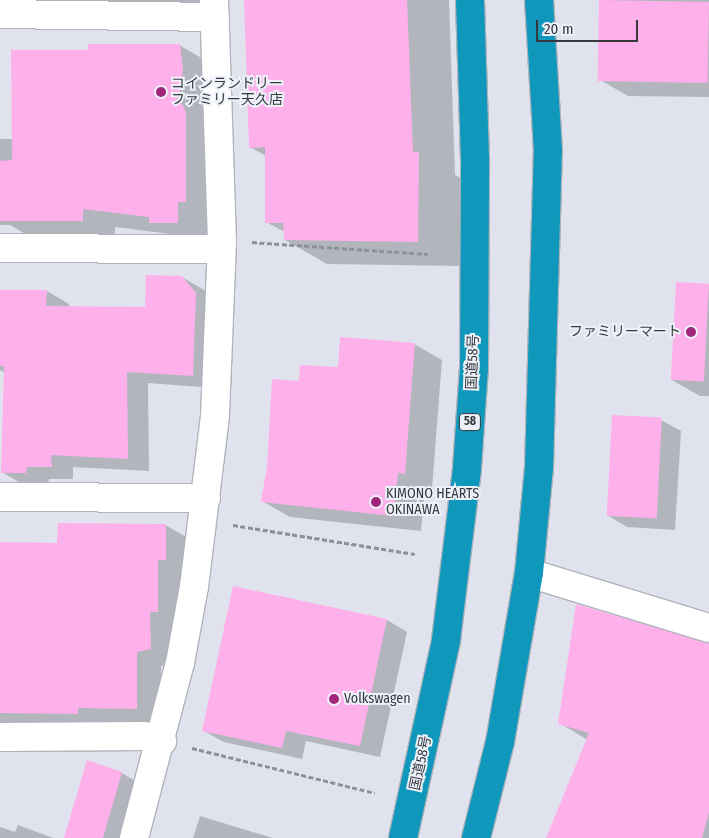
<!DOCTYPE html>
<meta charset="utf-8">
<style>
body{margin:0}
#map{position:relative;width:709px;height:838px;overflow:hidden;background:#e0e3ed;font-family:"Fira Sans Condensed","Noto Sans JP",sans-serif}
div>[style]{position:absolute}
.shadow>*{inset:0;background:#0003}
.building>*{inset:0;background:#feb0eb;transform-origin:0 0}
.path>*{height:3px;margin-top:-1.5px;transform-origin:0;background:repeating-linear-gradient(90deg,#8e9097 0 5px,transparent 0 7.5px)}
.roads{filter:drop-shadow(1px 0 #b0b3bc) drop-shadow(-1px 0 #b0b3bc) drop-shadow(0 1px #b0b3bc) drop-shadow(0 -1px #b0b3bc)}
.street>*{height:28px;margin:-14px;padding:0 14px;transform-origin:14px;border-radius:14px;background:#fff}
.highway>*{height:28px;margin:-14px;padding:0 14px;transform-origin:14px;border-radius:14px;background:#0f98bb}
.dots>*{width:14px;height:14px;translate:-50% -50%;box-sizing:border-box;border:2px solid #edf1fa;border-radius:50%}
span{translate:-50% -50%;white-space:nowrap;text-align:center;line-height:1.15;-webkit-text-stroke:4px #edf1fa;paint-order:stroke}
.shield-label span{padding:1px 4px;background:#edf1fa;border:1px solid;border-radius:4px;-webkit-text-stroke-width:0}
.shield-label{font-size:12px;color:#37383c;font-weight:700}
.poi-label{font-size:14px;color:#37383c}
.left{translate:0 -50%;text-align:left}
.right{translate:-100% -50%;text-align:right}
.street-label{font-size:14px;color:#37383c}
.scale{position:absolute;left:536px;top:20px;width:102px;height:22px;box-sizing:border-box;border:2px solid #37383c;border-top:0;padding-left:6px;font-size:15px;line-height:18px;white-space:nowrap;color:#37383c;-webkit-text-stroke:4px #edf1fa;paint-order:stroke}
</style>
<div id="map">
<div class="shadow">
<div style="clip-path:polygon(0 0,216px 0,217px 6px,0 4px)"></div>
<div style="clip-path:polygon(245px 0,449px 0,455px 175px,461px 178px,461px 266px,327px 264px,285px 240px,285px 232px,266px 222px,266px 156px,250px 147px)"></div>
<div style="clip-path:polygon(600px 0,709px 0,709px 97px,628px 96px,600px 80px)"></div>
<div style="clip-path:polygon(179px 45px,212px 64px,210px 241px,182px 241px,170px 234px,115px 227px,115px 239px,34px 239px,10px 225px,0 225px,0 139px,13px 139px,89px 51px)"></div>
<div style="clip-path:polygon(182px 277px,204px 290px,218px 307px,215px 388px,148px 383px,149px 471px,73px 467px,73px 479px,49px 479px,48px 485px,24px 485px,2px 472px,5px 373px,0 370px,0 291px,47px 291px,69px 304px,69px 307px,146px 309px)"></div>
<div style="clip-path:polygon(709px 285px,709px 396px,700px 396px,672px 380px)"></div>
<div style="clip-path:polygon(414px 344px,442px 360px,432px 489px,425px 488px,421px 531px,290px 517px,262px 501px,300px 382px)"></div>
<div style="clip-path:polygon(661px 420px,681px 431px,675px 530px,627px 527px,607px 515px)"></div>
<div style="clip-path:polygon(165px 525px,190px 539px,190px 573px,182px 573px,182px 626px,175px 663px,161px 666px,161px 722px,102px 722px,102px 727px,0 728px,0 544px,58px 544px)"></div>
<div style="clip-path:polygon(387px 620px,407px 632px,380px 757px,306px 741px,302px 759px,224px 742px,204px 731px)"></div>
<div style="clip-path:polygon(709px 643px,709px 838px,547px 838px,588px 740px,559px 723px)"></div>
<div style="clip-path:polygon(88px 762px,122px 773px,142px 785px,126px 838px,88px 838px)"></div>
<div style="clip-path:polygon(200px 816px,273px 838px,193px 838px)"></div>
<div style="clip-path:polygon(18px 825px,53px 838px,0 838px,0 827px,15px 832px)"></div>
</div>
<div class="building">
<div style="clip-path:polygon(244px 0,407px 0,413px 152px,419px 152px,418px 242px,284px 240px,283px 223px,265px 223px,265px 147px,249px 148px)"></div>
<div style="left:599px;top:0;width:110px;height:81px;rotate:1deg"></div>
<div style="clip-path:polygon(88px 44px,180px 44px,183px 70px,179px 97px,186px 113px,186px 202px,178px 202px,178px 223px,149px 223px,149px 217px,83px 209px,83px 221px,0 221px,0 161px,12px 160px,11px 50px,88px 50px)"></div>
<div style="clip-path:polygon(146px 275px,182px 276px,196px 293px,193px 376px,127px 372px,128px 459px,51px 455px,52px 467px,27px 467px,26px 473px,1px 473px,4px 366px,0 366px,0 290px,47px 290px,46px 306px,145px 307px)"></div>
<div style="left:676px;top:282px;width:33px;height:98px;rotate:3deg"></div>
<div style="clip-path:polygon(340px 337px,415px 343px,405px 474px,398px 473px,393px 516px,261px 502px,267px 466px,272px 379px,299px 381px,300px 365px,338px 367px)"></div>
<div style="left:612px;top:415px;width:50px;height:101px;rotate:3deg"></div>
<div style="clip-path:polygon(58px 523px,166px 524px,166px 560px,158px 560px,158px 612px,150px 612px,151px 649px,137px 652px,137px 709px,78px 708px,78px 714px,0 713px,0 542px,57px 543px)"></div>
<div style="clip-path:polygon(233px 586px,387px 619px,360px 746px,286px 731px,282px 748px,202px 731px)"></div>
<div style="clip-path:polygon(576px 604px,709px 643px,709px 812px,702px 838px,546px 838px,589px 733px,558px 724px)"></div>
<div style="clip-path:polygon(87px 760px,122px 772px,103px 838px,64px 838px)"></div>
</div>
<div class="path">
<div style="left:252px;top:242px;width:176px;rotate:3.9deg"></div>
<div style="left:233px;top:525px;width:184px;rotate:9.1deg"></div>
<div style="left:192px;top:748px;width:188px;rotate:13.8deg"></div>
</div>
<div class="roads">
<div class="street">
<div style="left:0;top:14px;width:215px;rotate:0.8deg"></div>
<div style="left:0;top:248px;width:221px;rotate:0.3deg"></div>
<div style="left:0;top:497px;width:206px;rotate:0.3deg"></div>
<div style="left:529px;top:573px;width:188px;rotate:17deg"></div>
<div style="left:0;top:737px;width:144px;rotate:-0.4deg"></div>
<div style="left:144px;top:736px;width:19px;rotate:16deg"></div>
<div style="left:134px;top:838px;width:181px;rotate:-75.3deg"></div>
<div style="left:180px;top:663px;width:77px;rotate:-79.6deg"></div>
<div style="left:194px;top:587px;width:172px;rotate:-83deg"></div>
<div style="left:215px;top:416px;width:175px;rotate:-87.7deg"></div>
<div style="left:222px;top:241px;width:241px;rotate:-91.9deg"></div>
</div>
<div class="highway">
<div style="left:403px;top:838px;width:203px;rotate:-77.7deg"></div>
<div style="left:446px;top:640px;width:173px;rotate:-83deg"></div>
<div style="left:467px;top:468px;width:100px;rotate:-86deg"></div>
<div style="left:474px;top:368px;width:209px;rotate:-89.7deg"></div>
<div style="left:475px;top:159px;width:159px;rotate:-91.8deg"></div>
<div style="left:476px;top:838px;width:99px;rotate:-76deg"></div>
<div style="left:500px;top:742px;width:171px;rotate:-80.3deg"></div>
<div style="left:529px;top:573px;width:105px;rotate:-84.6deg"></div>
<div style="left:539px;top:468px;width:317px;rotate:-88.4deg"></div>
<div style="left:548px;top:151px;width:151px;rotate:-93.4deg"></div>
</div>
</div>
<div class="dots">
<div style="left:161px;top:92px;background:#a12579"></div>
<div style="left:691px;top:332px;background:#a12579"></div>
<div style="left:376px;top:502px;background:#a12579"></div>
<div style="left:334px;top:699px;background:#a12579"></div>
</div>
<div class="shield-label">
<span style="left:470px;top:422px">58</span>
</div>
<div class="poi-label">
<span class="left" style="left:171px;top:92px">コインランドリー<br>ファミリー天久店</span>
<span class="right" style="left:681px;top:332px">ファミリーマート</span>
<span class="left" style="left:386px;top:502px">KIMONO HEARTS<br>OKINAWA</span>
<span class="left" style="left:344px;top:699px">Volkswagen</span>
</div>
<div class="street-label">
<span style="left:473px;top:362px;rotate:-88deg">国道58号</span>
<span style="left:421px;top:763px;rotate:-78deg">国道58号</span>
</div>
<div class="scale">20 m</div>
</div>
